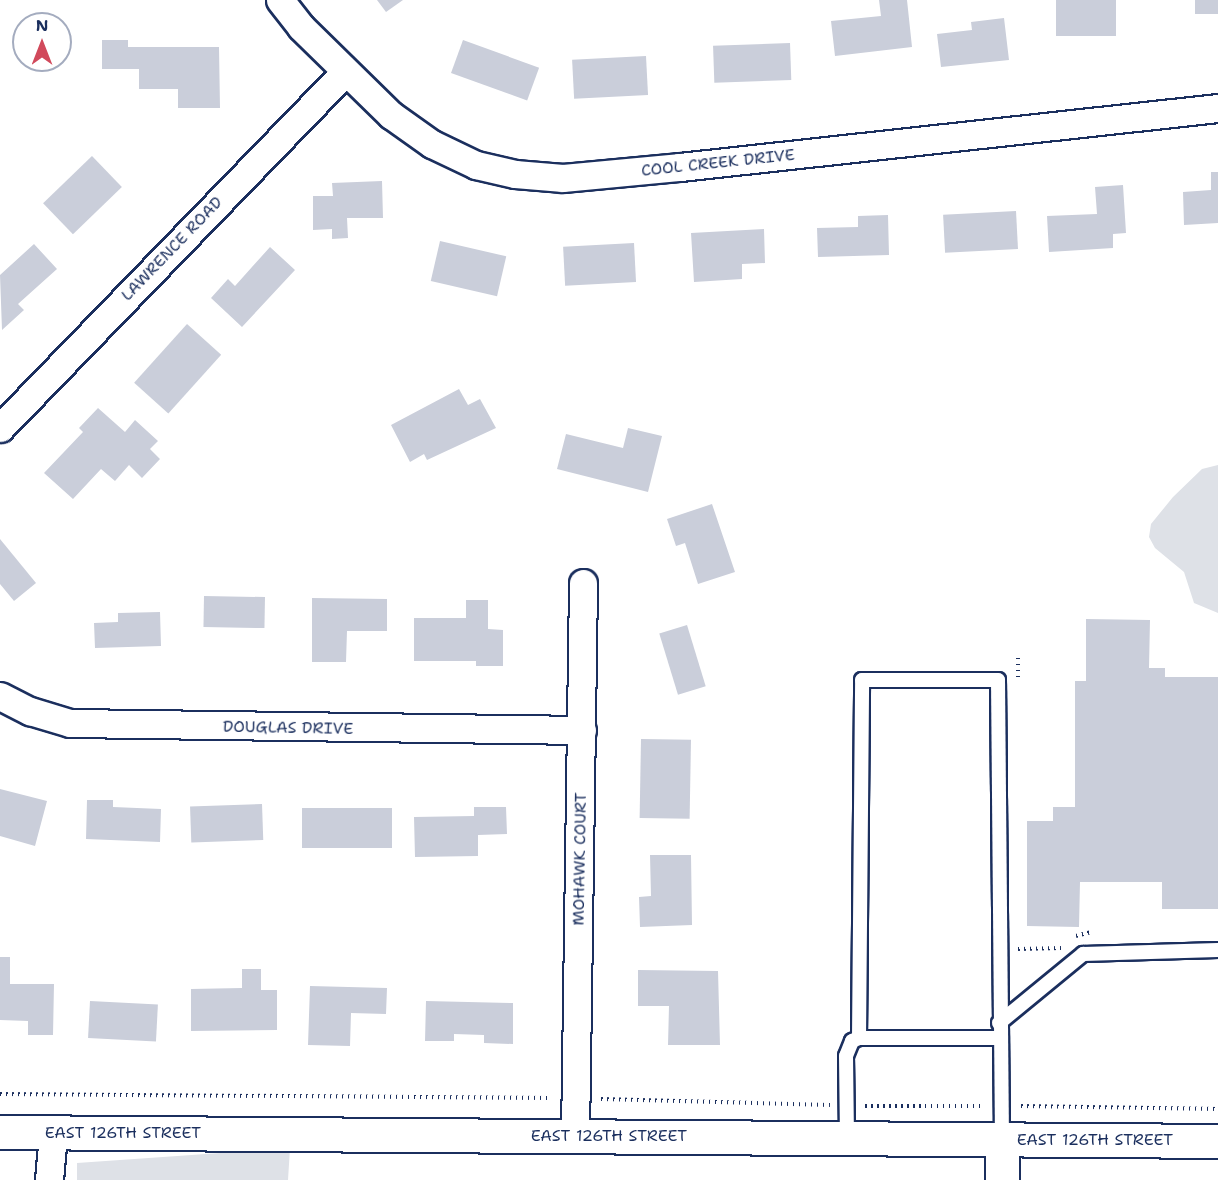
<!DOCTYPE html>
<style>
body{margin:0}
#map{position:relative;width:1218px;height:1180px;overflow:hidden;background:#fff;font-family:"Shantell Sans",sans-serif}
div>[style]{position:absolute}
.green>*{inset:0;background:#dee1e7}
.building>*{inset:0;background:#caceda;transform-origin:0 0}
.path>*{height:4px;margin-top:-2px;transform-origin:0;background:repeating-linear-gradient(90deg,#1b2f5e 0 1.5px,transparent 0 6px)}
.roads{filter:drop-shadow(2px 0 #1b2f5e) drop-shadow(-2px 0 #1b2f5e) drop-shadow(0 2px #1b2f5e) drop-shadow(0 -2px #1b2f5e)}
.service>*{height:14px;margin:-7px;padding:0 7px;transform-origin:7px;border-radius:7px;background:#fff}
.minor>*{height:27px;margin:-13.5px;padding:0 13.5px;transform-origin:13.5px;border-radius:13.5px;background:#fff}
.tertiary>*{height:33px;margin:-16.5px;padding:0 16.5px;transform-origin:16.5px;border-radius:16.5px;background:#fff}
span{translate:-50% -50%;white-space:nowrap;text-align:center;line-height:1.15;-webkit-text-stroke:4.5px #fff;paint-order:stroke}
.street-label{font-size:16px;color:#1b2f5e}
.north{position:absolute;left:12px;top:12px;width:60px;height:60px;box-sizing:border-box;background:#fff;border:2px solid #a4acbf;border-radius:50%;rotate:0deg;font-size:16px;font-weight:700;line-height:24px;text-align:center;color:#1b2f5e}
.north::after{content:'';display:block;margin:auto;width:21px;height:27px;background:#d1495b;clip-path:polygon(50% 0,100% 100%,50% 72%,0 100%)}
</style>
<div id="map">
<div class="green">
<div style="clip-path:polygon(1218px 465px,1218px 613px,1194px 603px,1184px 572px,1155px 548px,1149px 537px,1151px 524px,1173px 497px,1202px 469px)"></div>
<div style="clip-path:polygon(290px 1148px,288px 1180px,77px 1180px,77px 1163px)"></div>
</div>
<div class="building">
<div style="clip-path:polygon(377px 0,403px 0,386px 12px)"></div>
<div style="clip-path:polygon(879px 0,907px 0,912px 47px,835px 56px,831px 21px,881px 16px)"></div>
<div style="left:1056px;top:0;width:60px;height:36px"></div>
<div style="left:1195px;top:0;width:23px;height:14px"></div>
<div style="clip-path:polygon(1004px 18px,1009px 60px,941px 67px,937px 34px,972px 30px,971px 22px)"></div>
<div style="clip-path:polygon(102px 40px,128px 40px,128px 47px,219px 47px,220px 108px,178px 108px,178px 89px,139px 89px,139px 69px,102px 69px)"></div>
<div style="left:463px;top:40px;width:81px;height:35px;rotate:20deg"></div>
<div style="left:790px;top:43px;width:37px;height:77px;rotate:88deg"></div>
<div style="left:646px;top:56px;width:39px;height:74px;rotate:87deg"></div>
<div style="left:92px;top:156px;width:43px;height:68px;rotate:46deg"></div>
<div style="clip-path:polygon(1211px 172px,1218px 172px,1218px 223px,1184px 225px,1183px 192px,1211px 190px)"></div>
<div style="clip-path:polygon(382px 181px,383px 218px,347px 218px,348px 238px,332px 239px,332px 229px,313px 230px,313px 196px,333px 196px,332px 183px)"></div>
<div style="clip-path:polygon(1123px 185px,1126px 233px,1113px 234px,1113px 248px,1049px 252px,1047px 216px,1097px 214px,1095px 187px)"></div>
<div style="left:1016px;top:211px;width:38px;height:73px;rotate:87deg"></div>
<div style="clip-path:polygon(888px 215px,889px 255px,818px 257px,817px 228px,858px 227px,858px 216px)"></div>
<div style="clip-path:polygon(764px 229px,765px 263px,742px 264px,742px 279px,694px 282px,691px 233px)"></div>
<div style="left:440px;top:241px;width:68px;height:41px;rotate:13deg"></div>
<div style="left:634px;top:243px;width:39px;height:71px;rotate:87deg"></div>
<div style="clip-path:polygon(34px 244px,57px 269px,18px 304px,24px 310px,2px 330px,0 275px)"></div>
<div style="clip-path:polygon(270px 247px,295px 270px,242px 327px,211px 298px,228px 279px,235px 286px)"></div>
<div style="left:187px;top:324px;width:46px;height:79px;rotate:42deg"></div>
<div style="clip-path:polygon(459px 389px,468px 405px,480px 399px,496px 428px,427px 460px,424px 454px,410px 462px,391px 425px)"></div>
<div style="clip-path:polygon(98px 408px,125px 432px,135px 420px,158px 441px,150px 449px,160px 459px,142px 478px,129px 465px,115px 481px,101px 469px,73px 499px,44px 473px,83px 432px,79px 428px)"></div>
<div style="clip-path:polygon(628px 428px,662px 436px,648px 492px,557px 469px,566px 434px,623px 448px)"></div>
<div style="clip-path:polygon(712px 504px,735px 572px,698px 584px,685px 543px,676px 546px,667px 519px)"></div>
<div style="clip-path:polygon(0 539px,36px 583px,14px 601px,0 584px)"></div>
<div style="left:204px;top:596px;width:61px;height:31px;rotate:1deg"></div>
<div style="clip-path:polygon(312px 598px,387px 599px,387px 631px,347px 631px,346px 662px,312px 662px)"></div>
<div style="clip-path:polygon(466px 600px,488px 600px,488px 629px,503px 630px,503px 666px,476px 666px,476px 661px,414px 661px,414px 618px,466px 618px)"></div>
<div style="clip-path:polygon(160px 612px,161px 646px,95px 648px,94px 623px,118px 622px,118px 613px)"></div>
<div style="clip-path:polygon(1086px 619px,1150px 620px,1149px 668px,1165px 668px,1165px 677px,1218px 677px,1218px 909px,1162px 909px,1162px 882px,1080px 882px,1079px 927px,1027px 926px,1027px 821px,1053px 821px,1053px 807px,1075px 807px,1075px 681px,1086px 681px)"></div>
<div style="left:687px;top:625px;width:64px;height:29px;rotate:73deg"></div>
<div style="left:641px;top:739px;width:50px;height:79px;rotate:1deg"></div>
<div style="clip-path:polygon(0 789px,47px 801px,35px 846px,0 836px)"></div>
<div style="clip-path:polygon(87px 800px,113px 800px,113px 807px,161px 809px,160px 842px,86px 839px)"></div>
<div style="left:262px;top:804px;width:36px;height:72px;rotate:88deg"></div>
<div style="clip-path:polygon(474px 807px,506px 807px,507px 834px,478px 835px,478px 856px,415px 857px,414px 817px,474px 816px)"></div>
<div style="left:392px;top:808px;width:40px;height:90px;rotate:90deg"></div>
<div style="clip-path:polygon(650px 855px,691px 855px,692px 925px,640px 927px,639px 897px,651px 896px)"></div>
<div style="clip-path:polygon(0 957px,10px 957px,10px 984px,54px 984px,53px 1035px,28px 1035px,28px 1021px,0 1020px)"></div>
<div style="clip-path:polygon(242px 969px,261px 969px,261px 990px,277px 990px,277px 1030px,191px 1031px,191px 989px,242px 988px)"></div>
<div style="clip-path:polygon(638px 970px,718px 971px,720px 1045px,668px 1045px,669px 1006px,638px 1006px)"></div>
<div style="clip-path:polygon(310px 986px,387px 988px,386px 1014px,351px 1013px,350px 1046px,308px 1045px)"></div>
<div style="left:90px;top:1001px;width:68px;height:37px;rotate:3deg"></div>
<div style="clip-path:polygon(426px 1001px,513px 1003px,513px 1044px,484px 1043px,484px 1035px,454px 1034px,454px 1041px,425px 1041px)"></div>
</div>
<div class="path">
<div style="left:1018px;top:677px;width:22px;rotate:-90deg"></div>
<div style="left:1076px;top:936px;width:16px;rotate:-15deg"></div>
<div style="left:1018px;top:949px;width:43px;rotate:-1.3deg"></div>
<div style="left:0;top:1094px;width:551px;rotate:0.42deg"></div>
<div style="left:601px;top:1099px;width:229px;rotate:1.5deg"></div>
<div style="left:865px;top:1106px;width:118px"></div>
<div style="left:1021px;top:1106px;width:197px;rotate:0.9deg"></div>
</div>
<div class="roads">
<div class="service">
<div style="left:999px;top:1023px;width:109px;rotate:-39.4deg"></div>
<div style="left:1083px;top:954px;width:135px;rotate:-1.7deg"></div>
<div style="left:859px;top:1038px;width:358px;rotate:-89.5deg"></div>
<div style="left:862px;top:680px;width:136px"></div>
<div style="left:998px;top:680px;width:460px;rotate:89.5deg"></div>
<div style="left:847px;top:1138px;width:82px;rotate:-90.7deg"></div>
<div style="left:846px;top:1056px;width:16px;rotate:-68deg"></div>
<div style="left:852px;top:1041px;width:8px;rotate:-23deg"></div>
<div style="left:859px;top:1038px;width:140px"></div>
</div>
<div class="minor">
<div style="left:280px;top:0;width:34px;rotate:52deg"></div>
<div style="left:301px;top:27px;width:126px;rotate:44.4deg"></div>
<div style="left:391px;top:115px;width:50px;rotate:35.3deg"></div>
<div style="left:432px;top:144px;width:49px;rotate:25.5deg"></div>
<div style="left:476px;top:165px;width:40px;rotate:13deg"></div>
<div style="left:515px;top:174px;width:48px;rotate:4.8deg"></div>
<div style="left:563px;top:178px;width:118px;rotate:-5.4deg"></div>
<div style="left:680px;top:167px;width:541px;rotate:-6.26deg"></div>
<div style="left:0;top:428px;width:497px;rotate:-45.9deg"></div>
<div style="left:0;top:696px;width:34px;rotate:27deg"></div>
<div style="left:30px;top:711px;width:42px;rotate:16.7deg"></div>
<div style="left:70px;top:723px;width:512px;rotate:0.78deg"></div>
<div style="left:575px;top:1136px;width:553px;rotate:-89.17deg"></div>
<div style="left:49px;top:1180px;width:47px;rotate:-85.1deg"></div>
</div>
<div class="tertiary">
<div style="left:0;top:1132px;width:1218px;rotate:0.42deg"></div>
<div style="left:1002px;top:1140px;width:40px;rotate:90deg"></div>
</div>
</div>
<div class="street-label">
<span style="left:718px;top:163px;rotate:-6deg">COOL CREEK DRIVE</span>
<span style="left:172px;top:249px;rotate:-46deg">LAWRENCE ROAD</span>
<span style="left:288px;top:728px;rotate:1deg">DOUGLAS DRIVE</span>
<span style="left:580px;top:859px;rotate:-89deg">MOHAWK COURT</span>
<span style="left:123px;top:1133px">EAST 126TH STREET</span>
<span style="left:609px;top:1136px">EAST 126TH STREET</span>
<span style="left:1095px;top:1140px">EAST 126TH STREET</span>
</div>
<div class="north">N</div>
</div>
